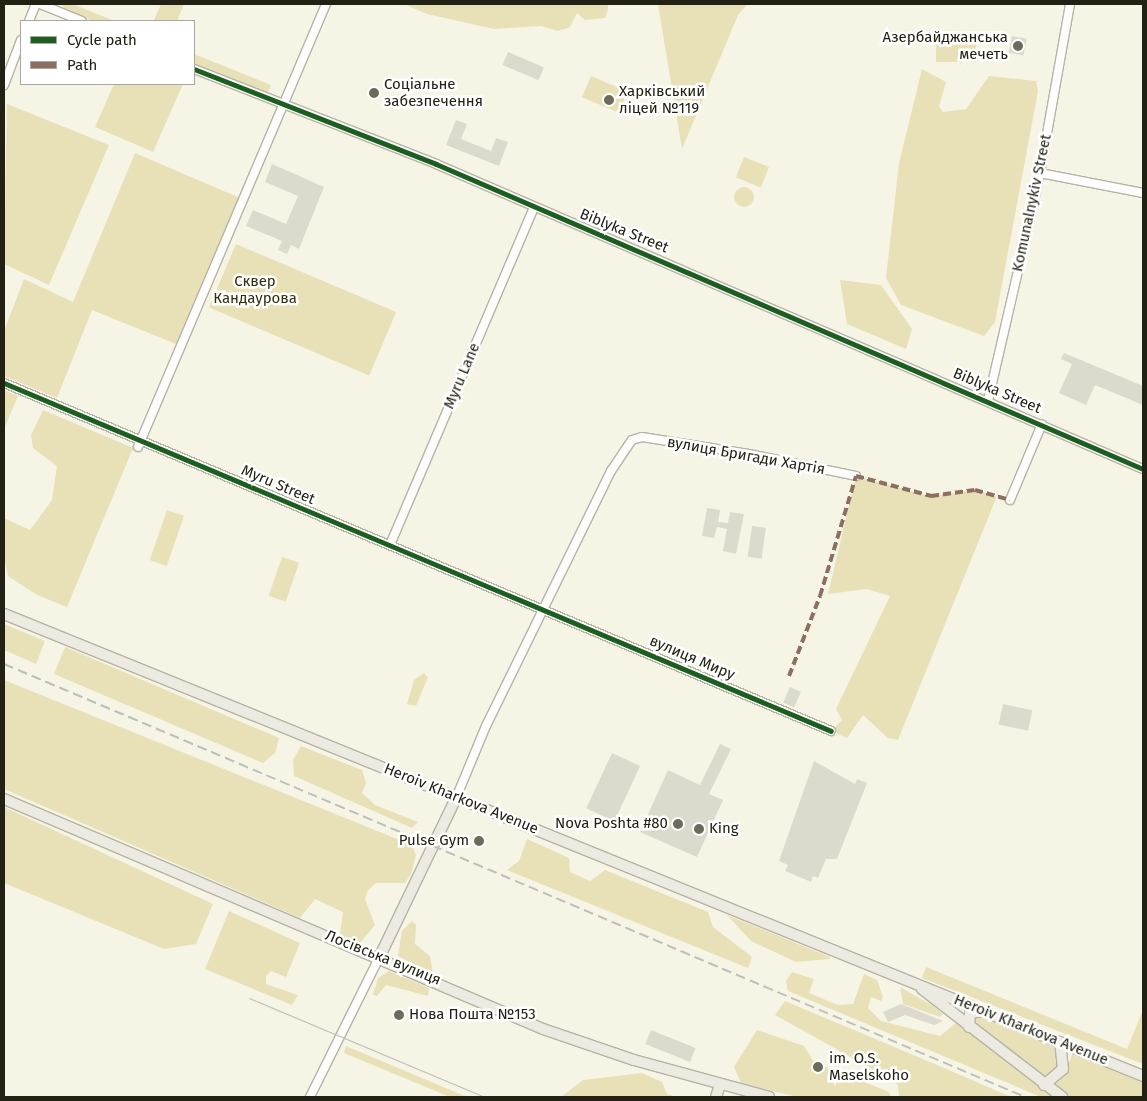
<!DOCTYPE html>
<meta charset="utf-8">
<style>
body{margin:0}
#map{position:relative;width:1147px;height:1101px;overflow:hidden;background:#f6f4e5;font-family:"Fira Sans",sans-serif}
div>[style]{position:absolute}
.green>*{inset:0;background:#e8e1b7;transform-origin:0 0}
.round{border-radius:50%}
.building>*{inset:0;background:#dcdacd;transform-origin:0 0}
.roads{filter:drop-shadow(1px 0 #b5b3a6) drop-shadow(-1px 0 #b5b3a6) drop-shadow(0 1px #b5b3a6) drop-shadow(0 -1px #b5b3a6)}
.minor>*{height:8px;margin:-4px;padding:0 4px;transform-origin:4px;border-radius:4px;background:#fefdfb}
.major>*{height:10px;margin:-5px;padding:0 5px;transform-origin:5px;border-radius:5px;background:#edebe1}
.tram>*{height:1px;margin:-0.5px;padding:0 0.5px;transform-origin:0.5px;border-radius:0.5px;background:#bebeba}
.rail>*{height:2px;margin-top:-1px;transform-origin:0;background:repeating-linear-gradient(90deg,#bebeba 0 10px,transparent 0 15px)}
.quiet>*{height:4px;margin-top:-2px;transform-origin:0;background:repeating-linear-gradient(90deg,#8d6e63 0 8px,transparent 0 12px)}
.cycleway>*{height:5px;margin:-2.5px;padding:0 2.5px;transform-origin:2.5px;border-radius:2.5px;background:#1b5e20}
.dots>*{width:14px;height:14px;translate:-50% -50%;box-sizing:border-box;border:2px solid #fff;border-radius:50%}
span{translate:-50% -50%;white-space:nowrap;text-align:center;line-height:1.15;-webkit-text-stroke:5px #fff;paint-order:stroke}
.poi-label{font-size:15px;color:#232113}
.right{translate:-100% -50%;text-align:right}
.left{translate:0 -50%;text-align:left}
.street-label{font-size:15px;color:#232113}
.park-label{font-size:15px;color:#332d0b}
.frame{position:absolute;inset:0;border:5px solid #232113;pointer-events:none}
.legend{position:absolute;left:20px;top:20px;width:175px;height:65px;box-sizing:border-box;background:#fff;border:1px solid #a7a6a1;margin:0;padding:6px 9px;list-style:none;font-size:15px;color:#232113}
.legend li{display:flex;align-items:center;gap:10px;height:25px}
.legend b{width:25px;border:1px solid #a7a6a1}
</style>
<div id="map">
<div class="green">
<div style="clip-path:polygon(62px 4px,72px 4px,115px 21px,93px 21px,64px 9px)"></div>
<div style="clip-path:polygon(161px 4px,184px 4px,177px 21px,154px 20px)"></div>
<div style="clip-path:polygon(404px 4px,608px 4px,608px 10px,605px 18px,585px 20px,577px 13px,570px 27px,558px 31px,541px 26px,494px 29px,427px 14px)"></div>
<div style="clip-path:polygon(658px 4px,748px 4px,738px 15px,682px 149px)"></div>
<div style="left:936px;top:41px;width:40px;height:21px"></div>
<div style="left:194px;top:54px;width:83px;height:9px;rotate:22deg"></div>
<div style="clip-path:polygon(922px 69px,946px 82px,939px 106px,943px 112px,966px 109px,989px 76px,1036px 81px,1038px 91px,995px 322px,984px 336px,901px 305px,886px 278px,899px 163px)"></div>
<div style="left:591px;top:76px;width:40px;height:23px;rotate:23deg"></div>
<div style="clip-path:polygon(114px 84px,183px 84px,153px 152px,95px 127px)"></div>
<div style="clip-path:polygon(7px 104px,109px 145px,49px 285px,4px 264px)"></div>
<div style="clip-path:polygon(135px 153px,240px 198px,176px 344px,92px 310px,57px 398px,4px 376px,4px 331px,24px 279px,73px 302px)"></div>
<div style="left:744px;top:157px;width:27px;height:22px;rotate:22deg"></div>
<div class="round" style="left:734px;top:187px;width:20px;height:20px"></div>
<div style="left:236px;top:244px;width:174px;height:69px;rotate:23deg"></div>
<div style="clip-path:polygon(840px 280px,881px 285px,912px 329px,906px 349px,847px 324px)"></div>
<div style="clip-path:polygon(4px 390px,18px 396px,4px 429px)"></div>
<div style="clip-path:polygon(43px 410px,133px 448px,67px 607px,37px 595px,8px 576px,4px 556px,4px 518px,30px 530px,52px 500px,57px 466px,33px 448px,31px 435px)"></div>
<div style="clip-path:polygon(856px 476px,930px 496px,975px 490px,997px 496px,898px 740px,888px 738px,863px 715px,847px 738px,831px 731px,842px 720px,836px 709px,890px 596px,867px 589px,828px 594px)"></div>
<div style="left:167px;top:510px;width:18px;height:53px;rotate:19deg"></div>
<div style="left:282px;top:557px;width:18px;height:41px;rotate:19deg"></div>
<div style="clip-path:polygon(4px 624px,45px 641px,36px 664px,4px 650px)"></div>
<div style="clip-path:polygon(65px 647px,279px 738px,275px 753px,263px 763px,54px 674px)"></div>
<div style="clip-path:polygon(424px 673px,428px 677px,416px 706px,407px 704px,414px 680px)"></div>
<div style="clip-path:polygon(4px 680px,412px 845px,416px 855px,411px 874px,405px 883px,376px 883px,368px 890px,365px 899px,375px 925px,360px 943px,340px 935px,343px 912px,315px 899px,300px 918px,4px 789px)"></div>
<div style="clip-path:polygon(301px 746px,362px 770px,366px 783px,362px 793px,375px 805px,418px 822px,412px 828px,294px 776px,293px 760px)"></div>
<div style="clip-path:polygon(4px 807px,213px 904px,196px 944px,164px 949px,4px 883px)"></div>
<div style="clip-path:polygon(527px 839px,569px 858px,570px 872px,590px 881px,605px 870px,708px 912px,713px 927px,752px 957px,748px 968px,507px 870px,519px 861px)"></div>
<div style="clip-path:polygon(229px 911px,300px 943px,286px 977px,271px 971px,266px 976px,266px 984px,298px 995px,292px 1005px,205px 969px)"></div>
<div style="clip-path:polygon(727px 915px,830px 957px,830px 959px,796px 962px,751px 941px)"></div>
<div style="clip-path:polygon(412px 921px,416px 925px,415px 944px,430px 956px,433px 974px,398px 956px,402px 931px)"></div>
<div style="clip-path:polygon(926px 967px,1127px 1049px,1143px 1010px,1143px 1064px,922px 978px)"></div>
<div style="clip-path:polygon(389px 971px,429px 988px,428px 996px,386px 985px,377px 996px,373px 995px,378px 978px)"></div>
<div style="clip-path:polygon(792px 972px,814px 979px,809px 993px,838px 1005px,853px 1004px,864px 974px,877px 980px,883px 997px,881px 1001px,871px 997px,868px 1008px,881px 1021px,940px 1036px,956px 1023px,1056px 1097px,1041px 1097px,788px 991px,786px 981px)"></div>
<div style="clip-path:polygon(900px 987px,933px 1006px,943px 1014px,940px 1017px,903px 1004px)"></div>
<div style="clip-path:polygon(785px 1001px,949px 1070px,1011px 1097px,899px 1097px,898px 1085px,892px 1080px,775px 1015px)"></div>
<div style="clip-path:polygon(978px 1015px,1057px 1048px,1061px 1060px,1057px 1069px,1042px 1078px,971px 1025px,971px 1017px)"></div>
<div style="clip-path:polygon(757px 1030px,804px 1046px,814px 1062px,889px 1092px,891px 1097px,797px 1097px,741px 1083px,734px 1067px)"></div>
<div style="clip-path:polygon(346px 1046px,467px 1097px,450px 1097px,344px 1053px)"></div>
<div style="clip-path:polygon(1072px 1054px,1143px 1083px,1143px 1097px,1067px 1096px,1053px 1087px,1066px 1073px)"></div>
<div style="clip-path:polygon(642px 1073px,662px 1082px,667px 1094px,677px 1097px,561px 1097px,583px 1080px)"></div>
</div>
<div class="building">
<div style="left:1012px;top:36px;width:15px;height:17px;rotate:11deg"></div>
<div style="left:508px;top:52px;width:39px;height:14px;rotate:23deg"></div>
<div style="clip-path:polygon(456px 120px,467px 124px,461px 139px,491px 151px,496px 138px,508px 142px,499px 166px,446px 145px)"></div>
<div style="clip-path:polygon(272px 164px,324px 187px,299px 249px,291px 245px,287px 254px,278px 250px,282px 241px,246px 226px,253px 210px,286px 224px,298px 196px,265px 182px)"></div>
<div style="clip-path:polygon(1064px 353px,1143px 386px,1143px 405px,1095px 385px,1086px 405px,1059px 393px,1072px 364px,1061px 359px)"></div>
<div style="clip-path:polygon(707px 508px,720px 510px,718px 522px,728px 523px,730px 512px,744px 514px,736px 554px,723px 551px,727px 529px,717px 527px,714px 538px,702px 536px)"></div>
<div style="left:752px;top:526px;width:14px;height:31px;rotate:8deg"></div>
<div style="left:790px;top:687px;width:12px;height:17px;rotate:24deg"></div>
<div style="left:1003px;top:704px;width:30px;height:21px;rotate:12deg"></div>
<div style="clip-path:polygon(720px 744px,731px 749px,709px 794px,723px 800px,697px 857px,640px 832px,668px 770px,700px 785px)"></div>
<div style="left:612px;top:753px;width:31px;height:61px;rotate:25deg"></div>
<div style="clip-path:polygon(814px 761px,855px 784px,857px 779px,867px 783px,837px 859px,826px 859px,818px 878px,813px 876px,811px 882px,785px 871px,788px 865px,779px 861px)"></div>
<div style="clip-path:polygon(901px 1004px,943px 1021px,934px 1025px,905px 1015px,888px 1022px,883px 1012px)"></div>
<div style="left:651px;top:1030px;width:48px;height:15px;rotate:22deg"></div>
</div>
<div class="roads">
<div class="minor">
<div style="left:40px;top:4px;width:45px;rotate:22deg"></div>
<div style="left:29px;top:21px;width:18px;rotate:-68deg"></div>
<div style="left:194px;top:69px;width:260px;rotate:21.4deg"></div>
<div style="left:436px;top:164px;width:770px;rotate:23.34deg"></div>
<div style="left:4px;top:85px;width:48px;rotate:-69.3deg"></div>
<div style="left:1040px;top:173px;width:105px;rotate:11deg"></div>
<div style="left:4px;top:383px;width:897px;rotate:22.82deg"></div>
<div style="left:988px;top:401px;width:223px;rotate:-77deg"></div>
<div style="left:1038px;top:184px;width:183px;rotate:-79.9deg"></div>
<div style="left:138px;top:447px;width:481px;rotate:-67deg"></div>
<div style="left:1010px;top:500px;width:82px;rotate:-67.2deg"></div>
<div style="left:390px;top:545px;width:366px;rotate:-66.9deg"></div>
<div style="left:456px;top:798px;width:78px;rotate:-67.4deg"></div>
<div style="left:486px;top:726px;width:284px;rotate:-63.9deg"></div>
<div style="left:611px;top:471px;width:37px;rotate:-56deg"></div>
<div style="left:632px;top:440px;width:10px;rotate:-17deg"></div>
<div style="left:642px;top:437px;width:108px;rotate:9deg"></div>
<div style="left:749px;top:454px;width:109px;rotate:11.6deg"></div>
<div style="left:310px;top:1097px;width:155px;rotate:-63.6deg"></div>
</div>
<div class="major">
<div style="left:4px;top:614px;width:1229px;rotate:22.08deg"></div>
<div style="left:4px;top:799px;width:586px;rotate:23.11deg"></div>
<div style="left:543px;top:1029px;width:96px;rotate:18.8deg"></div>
<div style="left:634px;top:1060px;width:140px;rotate:15.3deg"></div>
<div style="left:379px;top:958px;width:178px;rotate:-64.3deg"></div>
<div style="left:922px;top:989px;width:177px;rotate:37.6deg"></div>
<div style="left:969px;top:1027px;width:14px;rotate:-86deg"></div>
<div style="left:970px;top:1013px;width:14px;rotate:-8deg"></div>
<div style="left:1044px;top:1085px;width:25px;rotate:-40deg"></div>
<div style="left:1063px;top:1069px;width:27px;rotate:-96deg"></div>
<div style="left:716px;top:1097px;width:13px;rotate:-72deg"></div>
</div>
</div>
<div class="tram">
<div style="left:249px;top:998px;width:255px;rotate:22.8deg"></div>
</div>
<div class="rail">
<div style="left:4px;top:664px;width:1109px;rotate:22.98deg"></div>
</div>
<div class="quiet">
<div style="left:789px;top:676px;width:86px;rotate:-68.8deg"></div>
<div style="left:820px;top:596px;width:125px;rotate:-73.3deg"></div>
<div style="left:856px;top:476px;width:78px;rotate:14.9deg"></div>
<div style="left:931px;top:496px;width:44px;rotate:-7.8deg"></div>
<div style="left:975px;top:490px;width:36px;rotate:16deg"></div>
</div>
<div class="cycleway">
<div style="left:194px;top:69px;width:260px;rotate:21.4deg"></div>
<div style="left:436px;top:164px;width:770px;rotate:23.34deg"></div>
<div style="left:4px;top:383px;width:897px;rotate:22.82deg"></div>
</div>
<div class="dots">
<div style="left:1018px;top:46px;background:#6d6b5c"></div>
<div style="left:374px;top:93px;background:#6d6b5c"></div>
<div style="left:609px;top:100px;background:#6d6b5c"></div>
<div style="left:678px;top:824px;background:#6d6b5c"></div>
<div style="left:699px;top:829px;background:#6d6b5c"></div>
<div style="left:479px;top:841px;background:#6d6b5c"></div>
<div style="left:399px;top:1015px;background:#6d6b5c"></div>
<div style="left:818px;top:1067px;background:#6d6b5c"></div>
</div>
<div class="poi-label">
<span class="right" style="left:1008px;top:46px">Азербайджанська<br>мечеть</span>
<span class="left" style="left:384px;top:93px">Соціальне<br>забезпечення</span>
<span class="left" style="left:619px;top:100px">Харківський<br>ліцей №119</span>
<span class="right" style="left:668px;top:824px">Nova Poshta #80</span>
<span class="left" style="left:709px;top:829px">King</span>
<span class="right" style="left:469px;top:841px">Pulse Gym</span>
<span class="left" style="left:409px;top:1015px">Нова Пошта №153</span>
<span class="left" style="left:829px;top:1067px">іm. O.S.<br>Maselskoho</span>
</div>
<div class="street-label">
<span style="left:1032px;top:203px;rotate:-78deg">Komunalnykiv Street</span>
<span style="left:624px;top:231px;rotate:22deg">Biblyka Street</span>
<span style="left:462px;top:376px;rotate:-67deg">Myru Lane</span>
<span style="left:997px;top:391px;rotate:23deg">Biblyka Street</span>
<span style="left:746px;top:456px;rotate:10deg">вулиця Бригади Хартія</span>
<span style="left:278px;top:485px;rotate:23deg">Myru Street</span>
<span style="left:692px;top:658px;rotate:23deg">вулиця Миру</span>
<span style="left:461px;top:799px;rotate:22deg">Heroiv Kharkova Avenue</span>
<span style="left:383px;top:958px;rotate:22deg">Лосівська вулиця</span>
<span style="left:1031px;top:1030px;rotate:22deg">Heroiv Kharkova Avenue</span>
</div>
<div class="park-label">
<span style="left:255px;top:290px">Сквер<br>Кандаурова</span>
</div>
<div class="frame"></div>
<ul class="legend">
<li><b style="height:6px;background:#1b5e20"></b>Cycle path</li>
<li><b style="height:6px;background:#8d6e63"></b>Path</li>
</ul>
</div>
